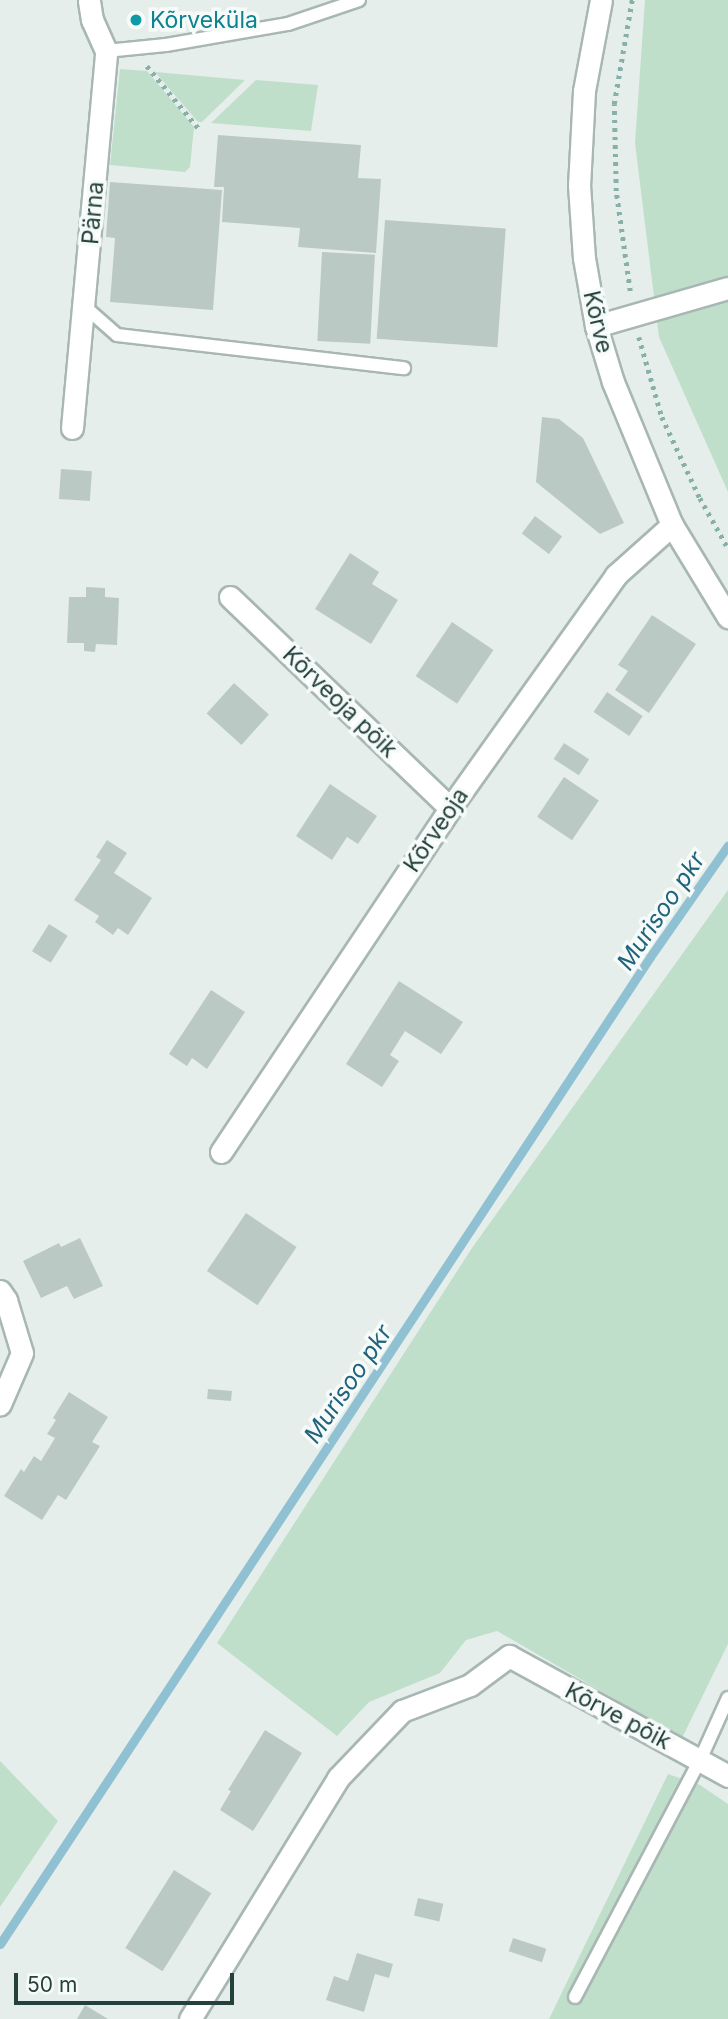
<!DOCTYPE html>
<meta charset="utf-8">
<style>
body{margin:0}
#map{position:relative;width:728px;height:2019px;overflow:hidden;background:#e6eeeb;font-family:Inter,sans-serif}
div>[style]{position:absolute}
.green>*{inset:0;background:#bfdfcb}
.stream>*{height:9px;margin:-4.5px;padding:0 4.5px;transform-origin:4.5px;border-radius:4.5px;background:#8fc1d2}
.building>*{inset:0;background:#bbc9c5;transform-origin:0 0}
.path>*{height:4.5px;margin-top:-2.25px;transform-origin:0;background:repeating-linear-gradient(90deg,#87b1a8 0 3.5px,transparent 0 8.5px)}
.roads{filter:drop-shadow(2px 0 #a8b7b3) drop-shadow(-2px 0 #a8b7b3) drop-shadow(0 2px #a8b7b3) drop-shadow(0 -2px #a8b7b3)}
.service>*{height:12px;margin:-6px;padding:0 6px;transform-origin:6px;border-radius:6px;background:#fff}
.minor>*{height:21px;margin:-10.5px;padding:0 10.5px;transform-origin:10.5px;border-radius:10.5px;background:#fff}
.dots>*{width:19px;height:19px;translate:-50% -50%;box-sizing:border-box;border:4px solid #f6fbf9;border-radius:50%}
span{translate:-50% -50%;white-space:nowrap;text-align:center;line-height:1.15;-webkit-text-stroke:7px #f6fbf9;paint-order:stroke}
.culture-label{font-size:23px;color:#0d838f}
.left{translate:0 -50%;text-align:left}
.street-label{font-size:23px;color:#24413c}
.water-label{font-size:24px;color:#1f637c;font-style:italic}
.scale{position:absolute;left:14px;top:1973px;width:220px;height:32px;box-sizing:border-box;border:4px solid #24413c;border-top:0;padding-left:9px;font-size:21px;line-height:24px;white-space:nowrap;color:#24413c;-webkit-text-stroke:5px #f6fbf9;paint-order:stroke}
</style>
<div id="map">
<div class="green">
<div style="clip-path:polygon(645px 0,728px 0,728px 492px,659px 337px,635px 143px)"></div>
<div style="clip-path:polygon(120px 69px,147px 71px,194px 127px,190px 167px,185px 172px,110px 165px)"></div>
<div style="clip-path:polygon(155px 72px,245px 80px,202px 122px,198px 122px)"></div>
<div style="clip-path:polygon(256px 80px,318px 85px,311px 131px,211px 123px)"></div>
<div style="clip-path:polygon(728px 890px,728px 1644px,682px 1738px,497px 1631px,466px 1640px,440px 1673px,369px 1702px,337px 1736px,217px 1643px,472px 1248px)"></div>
<div style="clip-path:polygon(0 1761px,58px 1821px,0 1907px)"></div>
<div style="clip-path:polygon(668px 1774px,700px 1785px,728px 1804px,728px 2019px,549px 2019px)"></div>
</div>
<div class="stream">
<div style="left:0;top:1944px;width:1182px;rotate:-56.63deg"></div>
<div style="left:650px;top:957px;width:136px;rotate:-55.1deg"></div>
</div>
<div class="building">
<div style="clip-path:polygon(218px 135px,361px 145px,358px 178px,381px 179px,376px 253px,298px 247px,300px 228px,222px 222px,224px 187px,214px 187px)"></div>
<div style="clip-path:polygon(110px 182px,222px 190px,213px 310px,110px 302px,115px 238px,106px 237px)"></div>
<div style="left:385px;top:220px;width:121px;height:119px;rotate:4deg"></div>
<div style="left:322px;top:252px;width:53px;height:89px;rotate:3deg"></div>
<div style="clip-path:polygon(542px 417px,559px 419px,583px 438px,624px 523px,600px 534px,536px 482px)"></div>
<div style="left:61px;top:469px;width:31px;height:30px;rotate:4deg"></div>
<div style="left:535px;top:516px;width:34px;height:22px;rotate:37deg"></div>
<div style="clip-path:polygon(350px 553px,379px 572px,372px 584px,398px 600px,371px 644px,315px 609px)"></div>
<div style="clip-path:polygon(86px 587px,105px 588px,105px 597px,119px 598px,117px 645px,96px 644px,95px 652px,84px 651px,84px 643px,67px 643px,69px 597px,86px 597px)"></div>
<div style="clip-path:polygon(652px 615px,696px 644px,649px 713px,615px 690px,628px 671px,618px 665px)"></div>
<div style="left:452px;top:622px;width:50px;height:65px;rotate:34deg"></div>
<div style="left:234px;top:683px;width:47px;height:41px;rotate:42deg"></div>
<div style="left:607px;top:692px;width:43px;height:24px;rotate:34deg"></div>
<div style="left:564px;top:743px;width:30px;height:19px;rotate:33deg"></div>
<div style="left:564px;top:777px;width:42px;height:48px;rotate:34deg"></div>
<div style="clip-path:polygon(330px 784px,377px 816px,358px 844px,347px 837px,332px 860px,296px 836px)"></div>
<div style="clip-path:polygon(107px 840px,127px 853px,114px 873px,152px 898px,128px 935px,118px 928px,113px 935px,95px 922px,99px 916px,74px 900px,101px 860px,96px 857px)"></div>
<div style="left:49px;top:924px;width:22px;height:32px;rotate:32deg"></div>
<div style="clip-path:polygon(399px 981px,463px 1022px,441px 1054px,405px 1031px,390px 1055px,399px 1061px,382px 1087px,346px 1064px)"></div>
<div style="clip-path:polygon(211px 990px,245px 1012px,207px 1069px,192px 1058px,187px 1066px,169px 1054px)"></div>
<div style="left:246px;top:1213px;width:61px;height:70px;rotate:34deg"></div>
<div style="clip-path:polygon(80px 1238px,103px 1286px,74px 1299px,67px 1286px,41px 1298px,23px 1261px,59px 1243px,61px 1247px)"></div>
<div style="left:208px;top:1389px;width:24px;height:10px;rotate:5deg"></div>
<div style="clip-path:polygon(69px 1392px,108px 1417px,92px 1442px,100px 1446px,66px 1500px,58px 1495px,42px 1520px,4px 1496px,21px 1469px,24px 1472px,34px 1456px,41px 1461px,55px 1438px,47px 1434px,56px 1420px,53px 1418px)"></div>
<div style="clip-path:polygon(265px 1730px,302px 1753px,253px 1831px,220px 1810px,231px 1791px,228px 1790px)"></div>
<div style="left:174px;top:1870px;width:44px;height:92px;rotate:32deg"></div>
<div style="left:418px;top:1898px;width:26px;height:18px;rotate:13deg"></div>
<div style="left:513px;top:1938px;width:35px;height:14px;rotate:18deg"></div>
<div style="clip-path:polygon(357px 1953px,393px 1964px,389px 1978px,375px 1974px,364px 2012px,326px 2000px,334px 1976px,348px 1981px)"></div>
<div style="clip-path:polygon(85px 2005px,108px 2019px,77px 2019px)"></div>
</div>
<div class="path">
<div style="left:147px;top:66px;width:83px;rotate:50.4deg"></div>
<div style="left:630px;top:291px;width:101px;rotate:-98deg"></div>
<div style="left:616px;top:191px;width:87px;rotate:-91.3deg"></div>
<div style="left:614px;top:104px;width:106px;rotate:-80.2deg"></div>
<div style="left:639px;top:337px;width:83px;rotate:74deg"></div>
<div style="left:662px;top:417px;width:89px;rotate:64.9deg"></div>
<div style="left:700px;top:498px;width:57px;rotate:60.8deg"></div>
</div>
<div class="roads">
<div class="service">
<div style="left:106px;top:51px;width:60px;rotate:-5.7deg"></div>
<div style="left:166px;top:45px;width:124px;rotate:-9.8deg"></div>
<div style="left:288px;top:24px;width:75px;rotate:-18.7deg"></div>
<div style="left:84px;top:306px;width:44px;rotate:41.3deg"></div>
<div style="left:117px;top:335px;width:289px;rotate:6.6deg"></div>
<div style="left:575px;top:1997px;width:268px;rotate:-62.2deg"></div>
<div style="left:700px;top:1760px;width:68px;rotate:-65.7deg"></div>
</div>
<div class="minor">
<div style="left:601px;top:0;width:93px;rotate:100.6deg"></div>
<div style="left:584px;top:91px;width:94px;rotate:93deg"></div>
<div style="left:579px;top:185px;width:73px;rotate:86.1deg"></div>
<div style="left:584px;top:258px;width:69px;rotate:80deg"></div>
<div style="left:596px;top:326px;width:59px;rotate:73.1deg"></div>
<div style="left:613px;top:382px;width:155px;rotate:67.6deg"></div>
<div style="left:672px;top:525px;width:108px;rotate:58.7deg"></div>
<div style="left:596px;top:326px;width:137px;rotate:-16.1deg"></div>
<div style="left:72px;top:428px;width:379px;rotate:-84.8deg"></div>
<div style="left:106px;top:51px;width:34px;rotate:-114deg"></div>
<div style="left:92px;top:20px;width:20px;rotate:-99deg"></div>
<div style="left:230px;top:597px;width:305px;rotate:43.8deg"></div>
<div style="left:221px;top:1152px;width:413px;rotate:-56.3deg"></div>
<div style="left:450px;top:808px;width:286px;rotate:-54.5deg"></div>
<div style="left:616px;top:575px;width:75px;rotate:-41.8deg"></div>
<div style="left:0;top:1291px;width:11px;rotate:56deg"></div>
<div style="left:6px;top:1300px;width:55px;rotate:73.2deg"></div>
<div style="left:22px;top:1353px;width:56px;rotate:113.3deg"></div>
<div style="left:190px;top:2019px;width:283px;rotate:-58.4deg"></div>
<div style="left:338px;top:1778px;width:93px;rotate:-46.3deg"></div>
<div style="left:402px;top:1711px;width:73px;rotate:-20.9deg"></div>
<div style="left:470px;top:1685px;width:49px;rotate:-36.6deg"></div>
<div style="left:509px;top:1656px;width:250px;rotate:28.7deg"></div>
</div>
</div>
<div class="dots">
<div style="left:136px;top:20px;background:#0f9aa8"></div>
</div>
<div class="culture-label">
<span class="left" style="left:150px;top:20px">Kõrveküla</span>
</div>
<div class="street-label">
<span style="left:93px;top:213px;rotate:-85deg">Pärna</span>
<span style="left:598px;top:322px;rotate:77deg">Kõrve</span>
<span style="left:340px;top:702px;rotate:44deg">Kõrveoja põik</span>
<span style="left:436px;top:830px;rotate:-56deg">Kõrveoja</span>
<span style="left:618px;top:1716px;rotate:28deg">Kõrve põik</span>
</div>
<div class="water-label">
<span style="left:661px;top:911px;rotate:-56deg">Murisoo pkr</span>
<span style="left:348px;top:1384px;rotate:-56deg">Murisoo pkr</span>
</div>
<div class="scale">50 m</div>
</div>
